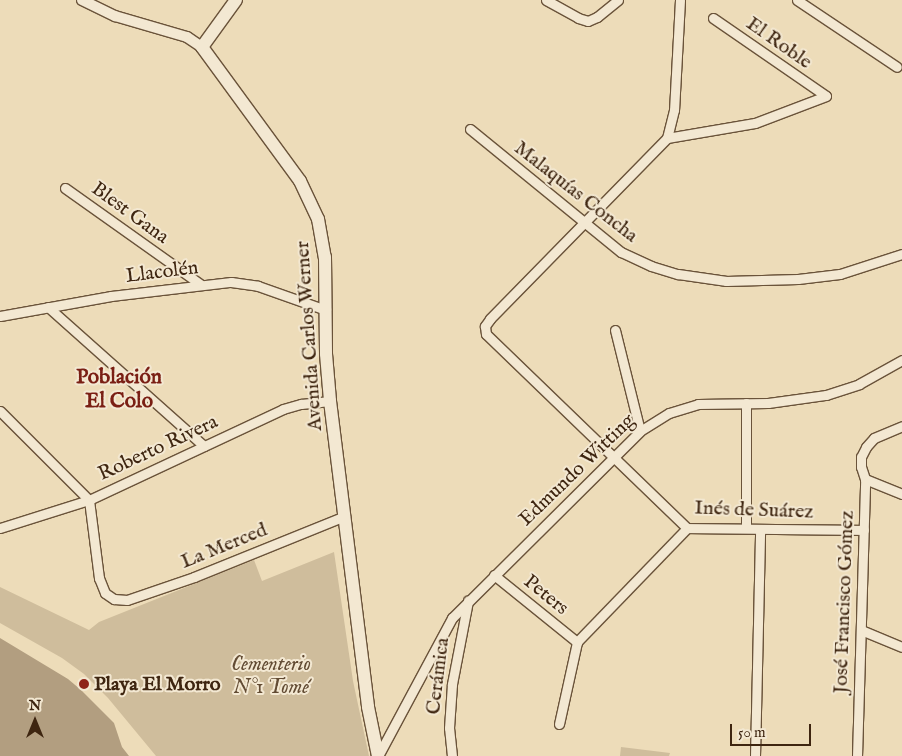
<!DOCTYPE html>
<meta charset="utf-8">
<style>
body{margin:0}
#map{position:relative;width:902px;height:756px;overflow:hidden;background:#eddcb9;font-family:"IM FELL English",serif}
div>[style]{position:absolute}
.green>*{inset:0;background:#cfbd9c}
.water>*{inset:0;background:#b29e80}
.roads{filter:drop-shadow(1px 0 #6a533a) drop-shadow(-1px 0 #6a533a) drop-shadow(0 1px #6a533a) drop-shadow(0 -1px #6a533a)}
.minor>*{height:9px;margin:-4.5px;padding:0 4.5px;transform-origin:4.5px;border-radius:4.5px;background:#f3e8d2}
.tertiary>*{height:10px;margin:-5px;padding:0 5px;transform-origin:5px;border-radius:5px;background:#f3e8d2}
.secondary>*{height:12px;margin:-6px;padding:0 6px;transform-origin:6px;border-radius:6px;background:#f3e8d2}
.dots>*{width:14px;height:14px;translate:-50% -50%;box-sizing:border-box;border:2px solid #f3e8d2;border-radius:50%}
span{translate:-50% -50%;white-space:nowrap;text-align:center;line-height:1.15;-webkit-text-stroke:4px #f3e8d2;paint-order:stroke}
.street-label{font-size:20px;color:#3e2510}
.park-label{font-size:20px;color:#624b33;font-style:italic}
.poi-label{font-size:20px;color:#3e2510;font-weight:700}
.left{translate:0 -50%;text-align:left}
.neighbourhood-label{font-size:21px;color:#7a1f14;font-weight:700}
.north{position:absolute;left:10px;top:696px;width:50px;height:50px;-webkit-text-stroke:4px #f3e8d2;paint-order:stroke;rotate:0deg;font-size:14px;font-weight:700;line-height:20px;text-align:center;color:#3e2510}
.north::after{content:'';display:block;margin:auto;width:18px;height:22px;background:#3e2510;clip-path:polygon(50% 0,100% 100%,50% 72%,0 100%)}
.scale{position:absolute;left:730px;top:724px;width:81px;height:22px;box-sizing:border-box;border:2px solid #3e2510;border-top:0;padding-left:6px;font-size:15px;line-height:18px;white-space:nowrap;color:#3e2510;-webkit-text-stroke:4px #f3e8d2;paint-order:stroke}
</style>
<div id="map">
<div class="green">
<div style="clip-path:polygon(334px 552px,353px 681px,369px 756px,156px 756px,108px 698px,84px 674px,62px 658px,0 623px,0 587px,89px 630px,99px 622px,254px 560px,262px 581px)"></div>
<div style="clip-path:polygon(621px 747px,670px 753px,669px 756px,620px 756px)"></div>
</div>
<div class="water">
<div style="clip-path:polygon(0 638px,68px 679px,81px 690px,114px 723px,122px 747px,129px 756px,0 756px)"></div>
</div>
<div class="roads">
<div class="minor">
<div style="left:546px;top:0;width:37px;rotate:29deg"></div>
<div style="left:578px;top:18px;width:10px;rotate:17deg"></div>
<div style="left:588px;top:21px;width:10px;rotate:-24deg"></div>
<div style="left:597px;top:17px;width:27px;rotate:-39deg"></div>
<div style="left:680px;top:0;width:110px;rotate:93.1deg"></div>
<div style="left:674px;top:110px;width:29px;rotate:104deg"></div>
<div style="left:667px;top:138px;width:253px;rotate:134.4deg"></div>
<div style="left:490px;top:319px;width:9px;rotate:126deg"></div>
<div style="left:485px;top:326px;width:8px;rotate:83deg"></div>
<div style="left:486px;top:334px;width:279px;rotate:44deg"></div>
<div style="left:687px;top:528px;width:177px;rotate:0.6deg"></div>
<div style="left:797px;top:0;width:120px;rotate:33.8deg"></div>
<div style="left:713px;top:18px;width:137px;rotate:34.6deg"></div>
<div style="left:470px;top:129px;width:195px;rotate:39.2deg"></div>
<div style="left:621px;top:252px;width:33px;rotate:25deg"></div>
<div style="left:651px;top:266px;width:28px;rotate:17deg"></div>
<div style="left:678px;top:274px;width:49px;rotate:8.3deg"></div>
<div style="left:726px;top:281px;width:72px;rotate:-1.6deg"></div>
<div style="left:798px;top:279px;width:42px;rotate:-6.8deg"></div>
<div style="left:840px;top:274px;width:65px;rotate:-17.9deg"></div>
<div style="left:667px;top:138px;width:89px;rotate:-9.7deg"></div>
<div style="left:755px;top:123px;width:76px;rotate:-20.8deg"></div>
<div style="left:65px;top:188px;width:166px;rotate:35.4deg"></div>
<div style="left:48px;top:307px;width:209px;rotate:41.7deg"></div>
<div style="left:0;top:316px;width:113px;rotate:-10.2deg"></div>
<div style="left:111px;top:296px;width:121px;rotate:-6.7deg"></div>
<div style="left:231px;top:282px;width:27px;rotate:8deg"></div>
<div style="left:258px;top:286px;width:72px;rotate:19.4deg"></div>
<div style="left:615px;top:330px;width:104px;rotate:76.1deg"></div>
<div style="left:0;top:411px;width:126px;rotate:45deg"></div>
<div style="left:89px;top:500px;width:79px;rotate:82.7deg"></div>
<div style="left:99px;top:578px;width:16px;rotate:68deg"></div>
<div style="left:105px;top:593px;width:11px;rotate:34deg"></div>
<div style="left:114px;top:599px;width:13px;rotate:4deg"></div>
<div style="left:127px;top:600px;width:71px;rotate:-18.9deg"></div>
<div style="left:194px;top:577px;width:163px;rotate:-22deg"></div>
<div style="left:865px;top:479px;width:40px;rotate:22deg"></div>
<div style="left:0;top:528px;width:93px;rotate:-17.5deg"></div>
<div style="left:89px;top:500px;width:214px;rotate:-25.1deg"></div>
<div style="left:283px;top:409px;width:19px;rotate:-16deg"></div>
<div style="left:301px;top:404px;width:29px;rotate:-6deg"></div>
<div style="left:746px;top:528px;width:125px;rotate:-90deg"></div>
<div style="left:494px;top:575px;width:107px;rotate:38.9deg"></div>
<div style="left:861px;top:630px;width:44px;rotate:22.5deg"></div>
<div style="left:559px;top:724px;width:84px;rotate:-77.6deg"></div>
<div style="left:577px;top:642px;width:158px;rotate:-46deg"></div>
<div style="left:378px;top:756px;width:157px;rotate:-61.8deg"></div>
<div style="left:452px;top:618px;width:265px;rotate:-44.8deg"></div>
<div style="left:640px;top:431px;width:34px;rotate:-32deg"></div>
<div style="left:669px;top:413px;width:30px;rotate:-17deg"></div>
<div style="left:698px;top:404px;width:70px;rotate:-0.8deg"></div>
<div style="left:768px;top:403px;width:59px;rotate:-7.9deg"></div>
<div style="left:826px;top:395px;width:35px;rotate:-18deg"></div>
<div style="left:859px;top:384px;width:49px;rotate:-29.2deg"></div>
<div style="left:452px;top:756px;width:28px;rotate:-96deg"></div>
<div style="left:449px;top:728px;width:44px;rotate:-86.1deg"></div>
<div style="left:452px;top:684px;width:85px;rotate:-79.1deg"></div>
<div style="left:755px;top:756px;width:227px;rotate:-88.7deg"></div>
<div style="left:857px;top:756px;width:277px;rotate:-88.3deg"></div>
<div style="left:865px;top:479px;width:13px;rotate:-108deg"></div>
<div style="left:861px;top:467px;width:10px;rotate:-90deg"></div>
<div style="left:861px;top:457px;width:11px;rotate:-63deg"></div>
<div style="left:866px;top:447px;width:12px;rotate:-48deg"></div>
<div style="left:874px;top:438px;width:30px;rotate:-23deg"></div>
</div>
<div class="tertiary">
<div style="left:82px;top:0;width:37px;rotate:26deg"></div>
<div style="left:115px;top:16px;width:75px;rotate:16.3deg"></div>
<div style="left:187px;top:37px;width:18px;rotate:34deg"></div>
</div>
<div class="secondary">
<div style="left:236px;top:0;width:58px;rotate:125.9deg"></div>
<div style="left:202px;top:47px;width:166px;rotate:53.8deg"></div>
<div style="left:300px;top:181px;width:42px;rotate:64.7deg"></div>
<div style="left:318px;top:219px;width:39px;rotate:80deg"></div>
<div style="left:325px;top:257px;width:97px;rotate:89.4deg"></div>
<div style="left:326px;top:354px;width:47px;rotate:85.1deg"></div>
<div style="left:330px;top:401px;width:308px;rotate:82.9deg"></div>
<div style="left:368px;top:707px;width:50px;rotate:78.5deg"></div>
</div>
</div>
<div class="dots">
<div style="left:84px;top:684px;background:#8f2418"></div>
</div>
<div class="street-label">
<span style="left:779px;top:43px;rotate:35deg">El Roble</span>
<span style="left:576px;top:192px;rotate:38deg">Malaquías Concha</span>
<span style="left:130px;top:213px;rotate:36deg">Blest Gana</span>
<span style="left:162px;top:272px;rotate:-7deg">Llacolén</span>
<span style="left:309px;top:336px;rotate:-94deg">Avenida Carlos Werner</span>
<span style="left:158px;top:448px;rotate:-25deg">Roberto Rivera</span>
<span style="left:577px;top:470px;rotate:-44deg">Edmundo Witting</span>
<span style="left:754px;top:510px;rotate:2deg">Inés de Suárez</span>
<span style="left:224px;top:546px;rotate:-22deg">La Merced</span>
<span style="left:546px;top:595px;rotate:39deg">Peters</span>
<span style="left:844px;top:602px;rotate:-88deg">José Francisco Gómez</span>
<span style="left:438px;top:676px;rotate:-83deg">Cerámica</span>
</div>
<div class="park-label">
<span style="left:271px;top:676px">Cementerio<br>N°1 Tomé</span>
</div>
<div class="poi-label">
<span class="left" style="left:94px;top:684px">Playa El Morro</span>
</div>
<div class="neighbourhood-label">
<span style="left:119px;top:390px">Población<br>El Colo</span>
</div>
<div class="north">N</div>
<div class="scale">50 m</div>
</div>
